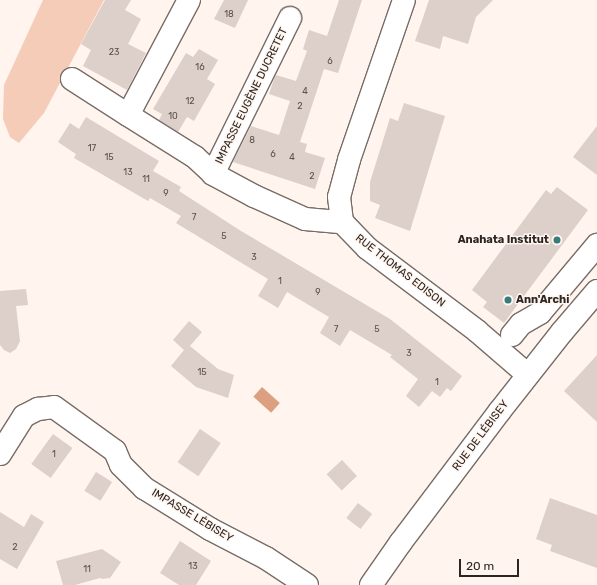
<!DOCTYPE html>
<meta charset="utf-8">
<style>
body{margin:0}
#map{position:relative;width:597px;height:585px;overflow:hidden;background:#fff4ee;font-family:Rubik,sans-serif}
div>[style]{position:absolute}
.green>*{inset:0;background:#f5ccb8}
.water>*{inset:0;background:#dc9f7f;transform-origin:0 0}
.building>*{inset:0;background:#ddcfc9;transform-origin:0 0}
.roads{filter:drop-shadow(1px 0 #786c66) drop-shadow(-1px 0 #786c66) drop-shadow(0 1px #786c66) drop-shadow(0 -1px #786c66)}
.minor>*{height:22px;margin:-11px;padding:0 11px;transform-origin:11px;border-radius:11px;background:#fff}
.dots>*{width:11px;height:11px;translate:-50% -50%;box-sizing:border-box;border:2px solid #fff4ee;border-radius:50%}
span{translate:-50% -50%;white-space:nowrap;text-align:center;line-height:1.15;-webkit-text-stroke:3px #fff4ee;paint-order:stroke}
.number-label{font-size:9px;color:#58504c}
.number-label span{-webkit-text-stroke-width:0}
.street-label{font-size:11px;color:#2b2623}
.poi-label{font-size:11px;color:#2b2623;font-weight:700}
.right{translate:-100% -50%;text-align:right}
.left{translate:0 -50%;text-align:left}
.scale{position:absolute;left:459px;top:559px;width:60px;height:18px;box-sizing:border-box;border:2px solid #2b2623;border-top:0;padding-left:5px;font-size:12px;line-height:14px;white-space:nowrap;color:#2b2623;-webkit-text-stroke:3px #fff4ee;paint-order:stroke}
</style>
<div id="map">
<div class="green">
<div style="clip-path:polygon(43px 0,104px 0,44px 113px,19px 143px,10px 137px,3px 119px,4px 85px)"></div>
</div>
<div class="water">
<div style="left:262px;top:387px;width:24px;height:13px;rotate:42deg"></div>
</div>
<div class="building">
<div style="clip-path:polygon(105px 0,131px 0,125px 10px,141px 19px,128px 44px,146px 53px,127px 90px,83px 66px,91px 50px,81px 44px)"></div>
<div style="clip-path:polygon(224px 0,248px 0,235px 28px,214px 19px)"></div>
<div style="clip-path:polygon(339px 0,362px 0,338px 73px,324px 69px,300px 142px,307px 144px,305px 152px,325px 158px,315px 189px,233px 162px,251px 126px,279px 135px,290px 101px,269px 94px,274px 79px,276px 75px,296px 81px,307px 51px,303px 49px,309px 30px,327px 36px)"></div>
<div style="clip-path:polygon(429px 0,493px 0,476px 17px,468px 44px,443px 36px,440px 49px,415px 41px)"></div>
<div style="clip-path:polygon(199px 49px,218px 60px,207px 79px,215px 84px,194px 121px,187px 117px,178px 132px,159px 120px,162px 114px,153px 109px,186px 53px,193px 57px)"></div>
<div style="clip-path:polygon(404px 103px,445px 116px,410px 231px,375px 218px,380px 205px,370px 201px,370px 182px,390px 118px,398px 121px)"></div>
<div style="clip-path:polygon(86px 117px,159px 161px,153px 171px,181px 187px,179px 191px,241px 231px,390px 319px,462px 376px,451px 391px,447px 388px,440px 397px,432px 391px,419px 407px,406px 396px,418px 379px,390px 357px,392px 355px,350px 330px,340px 346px,320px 333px,329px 317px,287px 292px,278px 308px,258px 296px,268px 279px,176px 223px,181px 216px,150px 198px,148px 201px,74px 158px,76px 154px,58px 142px,70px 123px,79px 129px)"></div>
<div style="clip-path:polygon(597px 126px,597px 175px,573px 157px)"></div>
<div style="clip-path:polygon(557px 187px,588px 210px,504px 323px,483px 307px,487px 302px,472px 290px,546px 190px,551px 194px)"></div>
<div style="clip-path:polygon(26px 289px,28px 305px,16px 306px,20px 341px,16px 349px,10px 353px,4px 350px,0 345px,0 291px)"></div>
<div style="clip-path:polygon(189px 321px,202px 332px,190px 346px,218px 369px,234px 375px,228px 398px,196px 387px,171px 366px,184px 350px,173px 340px)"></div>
<div style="clip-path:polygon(597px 355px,597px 422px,564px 391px)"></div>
<div style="left:200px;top:429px;width:25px;height:40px;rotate:34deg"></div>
<div style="left:53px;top:434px;width:24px;height:37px;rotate:36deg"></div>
<div style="left:342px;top:460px;width:22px;height:21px;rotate:47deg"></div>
<div style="left:96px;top:472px;width:19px;height:22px;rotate:32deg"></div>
<div style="clip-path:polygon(550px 498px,597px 515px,597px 568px,550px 551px,552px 545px,536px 539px)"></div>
<div style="left:358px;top:503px;width:18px;height:19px;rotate:38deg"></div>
<div style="clip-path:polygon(0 512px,24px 527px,31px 514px,44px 522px,17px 569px,0 559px)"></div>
<div style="clip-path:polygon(180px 541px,211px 561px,196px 585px,179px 585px,160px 573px)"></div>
<div style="clip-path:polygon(102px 549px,121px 562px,110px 578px,102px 579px,100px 578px,75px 585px,63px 585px,56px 561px)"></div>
</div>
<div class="roads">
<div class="minor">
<div style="left:189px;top:0;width:130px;rotate:117.9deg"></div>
<div style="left:128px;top:115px;width:79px;rotate:32.1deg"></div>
<div style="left:195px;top:157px;width:25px;rotate:43deg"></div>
<div style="left:213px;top:174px;width:47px;rotate:28.2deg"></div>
<div style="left:254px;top:196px;width:56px;rotate:24.3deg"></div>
<div style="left:305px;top:219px;width:37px;rotate:5deg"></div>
<div style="left:404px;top:0;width:169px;rotate:109deg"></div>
<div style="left:349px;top:160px;width:38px;rotate:105deg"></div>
<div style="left:339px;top:197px;width:25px;rotate:83deg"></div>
<div style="left:342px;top:222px;width:36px;rotate:46deg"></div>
<div style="left:367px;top:248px;width:138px;rotate:37deg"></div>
<div style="left:477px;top:331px;width:67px;rotate:40.8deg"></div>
<div style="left:72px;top:79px;width:67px;rotate:32.7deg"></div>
<div style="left:213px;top:174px;width:174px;rotate:-63.7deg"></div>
<div style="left:512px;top:335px;width:14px;rotate:-51deg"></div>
<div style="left:521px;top:324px;width:22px;rotate:-30deg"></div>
<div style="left:540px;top:313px;width:89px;rotate:-50deg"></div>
<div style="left:0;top:454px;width:45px;rotate:-57.7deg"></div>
<div style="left:24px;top:416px;width:16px;rotate:-27deg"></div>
<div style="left:38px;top:409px;width:16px;rotate:-7deg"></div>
<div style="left:54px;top:407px;width:75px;rotate:35.8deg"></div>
<div style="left:115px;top:451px;width:15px;rotate:67deg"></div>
<div style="left:121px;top:465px;width:33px;rotate:45deg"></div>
<div style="left:144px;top:488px;width:78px;rotate:31.8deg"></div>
<div style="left:210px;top:529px;width:63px;rotate:27.4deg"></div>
<div style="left:266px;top:558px;width:49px;rotate:33.4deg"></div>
<div style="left:371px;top:585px;width:52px;rotate:-55.1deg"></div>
<div style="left:401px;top:542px;width:163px;rotate:-53deg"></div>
<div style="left:499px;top:412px;width:102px;rotate:-51.8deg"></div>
<div style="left:562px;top:332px;width:54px;rotate:-49.5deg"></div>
</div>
</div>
<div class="dots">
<div style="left:557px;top:240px;background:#347d7f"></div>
<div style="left:508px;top:300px;background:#347d7f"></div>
</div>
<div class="number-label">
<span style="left:229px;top:14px">18</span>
<span style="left:114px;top:52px">23</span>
<span style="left:330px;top:61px">6</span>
<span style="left:200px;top:67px">16</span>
<span style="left:305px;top:91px">4</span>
<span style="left:190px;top:101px">12</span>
<span style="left:300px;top:106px">2</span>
<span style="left:173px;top:116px">10</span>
<span style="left:252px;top:140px">8</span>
<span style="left:92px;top:148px">17</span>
<span style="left:273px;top:154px">6</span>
<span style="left:109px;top:157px">15</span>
<span style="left:292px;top:157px">4</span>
<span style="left:128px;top:172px">13</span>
<span style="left:312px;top:176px">2</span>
<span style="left:146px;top:179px">11</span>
<span style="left:166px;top:193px">9</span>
<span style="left:194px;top:217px">7</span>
<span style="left:224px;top:236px">5</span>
<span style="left:254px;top:257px">3</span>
<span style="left:280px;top:281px">1</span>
<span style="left:318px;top:292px">9</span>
<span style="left:336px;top:329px">7</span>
<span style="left:377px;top:329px">5</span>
<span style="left:409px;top:353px">3</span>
<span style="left:202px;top:372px">15</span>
<span style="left:437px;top:382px">1</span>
<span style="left:54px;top:454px">1</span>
<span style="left:15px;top:547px">2</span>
<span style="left:193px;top:566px">13</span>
<span style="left:87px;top:569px">11</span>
</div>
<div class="street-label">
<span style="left:252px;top:96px;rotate:-64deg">IMPASSE EUGÈNE DUCRETET</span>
<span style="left:400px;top:271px;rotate:38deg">RUE THOMAS EDISON</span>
<span style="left:481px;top:436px;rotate:-53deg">RUE DE LÉBISEY</span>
<span style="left:192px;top:516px;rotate:31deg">IMPASSE LÉBISEY</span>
</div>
<div class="poi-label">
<span class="right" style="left:549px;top:240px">Anahata Institut</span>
<span class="left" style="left:516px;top:300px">Ann'Archi</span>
</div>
<div class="scale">20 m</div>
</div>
